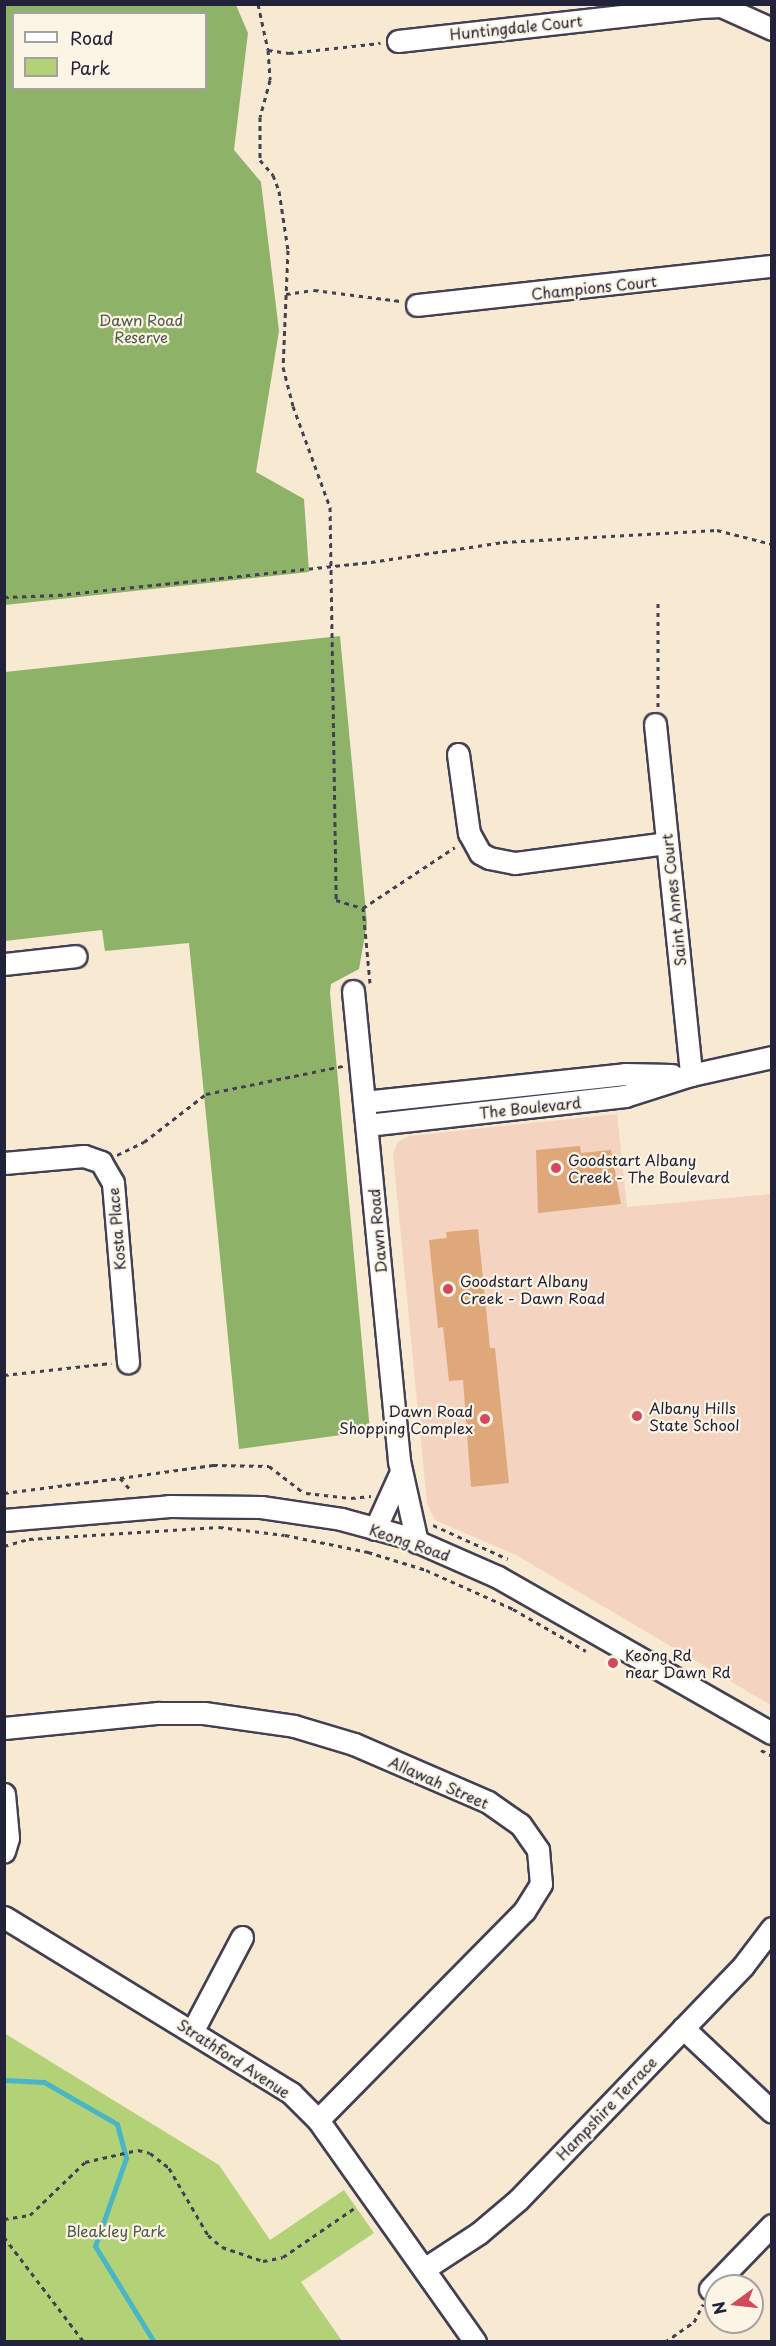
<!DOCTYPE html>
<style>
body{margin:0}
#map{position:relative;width:776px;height:2346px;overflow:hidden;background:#f8e9d2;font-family:"Playpen Sans",sans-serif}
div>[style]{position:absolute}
.built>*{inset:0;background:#f4d3c1}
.green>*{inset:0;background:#b3d177}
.forest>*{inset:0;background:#8eb368}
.stream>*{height:5px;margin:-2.5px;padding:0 2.5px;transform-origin:2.5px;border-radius:2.5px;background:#49b5c5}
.building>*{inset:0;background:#dfa87b}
.path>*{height:3px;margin-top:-1.5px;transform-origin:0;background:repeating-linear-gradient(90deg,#424052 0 4.5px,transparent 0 9px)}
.roads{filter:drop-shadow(2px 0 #424052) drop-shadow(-2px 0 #424052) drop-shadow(0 2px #424052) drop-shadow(0 -2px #424052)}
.minor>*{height:21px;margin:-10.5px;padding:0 10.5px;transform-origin:10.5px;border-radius:10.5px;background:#fff}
.dots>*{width:16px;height:16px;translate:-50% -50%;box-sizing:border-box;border:3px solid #fcf5e5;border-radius:50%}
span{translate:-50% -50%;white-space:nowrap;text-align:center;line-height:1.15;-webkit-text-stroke:4.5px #fcf5e5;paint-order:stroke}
.street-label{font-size:15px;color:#22223b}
.park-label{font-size:15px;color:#4e574d}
.poi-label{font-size:15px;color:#22223b}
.left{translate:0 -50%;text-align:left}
.right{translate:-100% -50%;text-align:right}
.frame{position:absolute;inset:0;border:6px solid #22223b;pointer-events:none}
.legend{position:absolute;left:12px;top:12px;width:195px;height:78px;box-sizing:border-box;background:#fcf5e5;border:2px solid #a5a1a1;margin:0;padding:8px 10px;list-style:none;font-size:18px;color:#22223b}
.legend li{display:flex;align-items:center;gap:12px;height:30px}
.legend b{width:30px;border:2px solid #a5a1a1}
.north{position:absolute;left:704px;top:2274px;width:60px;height:60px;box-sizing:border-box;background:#fcf5e5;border:2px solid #a5a1a1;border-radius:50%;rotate:255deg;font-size:16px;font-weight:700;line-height:24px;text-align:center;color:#22223b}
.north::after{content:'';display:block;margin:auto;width:21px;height:27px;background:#d1495b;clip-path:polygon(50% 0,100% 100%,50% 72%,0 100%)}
</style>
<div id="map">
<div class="built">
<div style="clip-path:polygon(617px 1114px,627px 1207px,771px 1194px,771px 1705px,516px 1555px,435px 1520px,427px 1504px,393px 1154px,398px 1142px,409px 1136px)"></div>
</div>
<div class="green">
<div style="clip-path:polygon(4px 2033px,219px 2165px,270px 2240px,344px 2190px,374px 2233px,301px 2282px,342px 2341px,5px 2341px)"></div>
</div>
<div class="forest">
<div style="clip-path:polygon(evenodd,4px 5px,236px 5px,248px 33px,234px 150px,261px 182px,279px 331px,256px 472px,304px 499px,309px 572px,5px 605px,4px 5px,14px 14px,206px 14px,206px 88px,14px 88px,14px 14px)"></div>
<div style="clip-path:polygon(340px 636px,367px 923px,359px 969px,331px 984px,330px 993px,370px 1431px,239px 1449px,189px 943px,105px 951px,102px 930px,5px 941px,5px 672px)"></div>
</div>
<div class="stream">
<div style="left:4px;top:2080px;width:40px;rotate:2.9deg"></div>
<div style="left:44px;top:2082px;width:84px;rotate:29.9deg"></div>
<div style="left:117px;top:2124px;width:35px;rotate:75deg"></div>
<div style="left:126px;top:2158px;width:93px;rotate:109.4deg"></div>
<div style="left:95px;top:2246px;width:113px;rotate:58.4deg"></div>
</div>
<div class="building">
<div style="clip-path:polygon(580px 1146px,581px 1153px,611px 1150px,621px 1204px,538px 1213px,536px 1150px)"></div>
<div style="clip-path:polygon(478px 1229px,490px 1348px,495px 1348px,509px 1483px,471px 1487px,463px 1380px,449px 1381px,443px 1327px,438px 1328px,429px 1240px,447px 1238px,446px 1232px)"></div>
</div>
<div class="path">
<div style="left:258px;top:4px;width:47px;rotate:77.7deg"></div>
<div style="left:268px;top:50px;width:30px;rotate:86deg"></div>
<div style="left:270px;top:80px;width:38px;rotate:105deg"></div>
<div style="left:260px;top:117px;width:43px;rotate:90deg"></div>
<div style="left:260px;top:160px;width:20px;rotate:49deg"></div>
<div style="left:273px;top:175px;width:17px;rotate:69deg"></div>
<div style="left:279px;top:191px;width:60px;rotate:81.3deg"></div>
<div style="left:288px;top:250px;width:117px;rotate:92.4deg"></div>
<div style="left:283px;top:367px;width:40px;rotate:75.6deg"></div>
<div style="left:293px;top:406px;width:108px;rotate:69.9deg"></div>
<div style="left:330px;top:507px;width:393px;rotate:89.1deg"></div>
<div style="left:336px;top:900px;width:28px;rotate:17deg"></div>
<div style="left:268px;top:50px;width:21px;rotate:8deg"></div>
<div style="left:289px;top:53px;width:92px;rotate:-6.3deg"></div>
<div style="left:286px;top:294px;width:28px;rotate:-8deg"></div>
<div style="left:314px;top:290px;width:87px;rotate:7.3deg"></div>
<div style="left:4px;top:597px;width:54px;rotate:-2.1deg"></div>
<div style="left:58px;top:595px;width:315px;rotate:-6deg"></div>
<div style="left:371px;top:562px;width:134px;rotate:-8.6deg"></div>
<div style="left:503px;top:542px;width:214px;rotate:-3.2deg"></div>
<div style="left:717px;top:530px;width:57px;rotate:14.3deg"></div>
<div style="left:658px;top:707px;width:106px;rotate:-90deg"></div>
<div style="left:370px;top:983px;width:75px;rotate:-95.3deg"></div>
<div style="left:363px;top:908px;width:110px;rotate:-33.5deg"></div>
<div style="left:117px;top:1155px;width:30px;rotate:-26deg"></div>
<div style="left:144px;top:1142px;width:78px;rotate:-37.7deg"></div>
<div style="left:206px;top:1094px;width:140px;rotate:-11.6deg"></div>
<div style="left:4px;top:1375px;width:108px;rotate:-6.4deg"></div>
<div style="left:120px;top:1478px;width:94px;rotate:-8deg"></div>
<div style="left:213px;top:1465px;width:56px;rotate:1deg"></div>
<div style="left:269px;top:1466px;width:44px;rotate:37.6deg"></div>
<div style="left:4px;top:1493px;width:117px;rotate:-7.4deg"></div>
<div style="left:120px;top:1478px;width:15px;rotate:48deg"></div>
<div style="left:306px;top:1493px;width:45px;rotate:6.3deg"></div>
<div style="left:351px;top:1498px;width:20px;rotate:-6deg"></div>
<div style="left:433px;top:1525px;width:82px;rotate:24.4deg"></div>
<div style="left:4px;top:1546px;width:26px;rotate:-16deg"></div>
<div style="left:29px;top:1539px;width:190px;rotate:-3.6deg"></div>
<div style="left:219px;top:1527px;width:66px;rotate:6.9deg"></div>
<div style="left:285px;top:1535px;width:85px;rotate:11.6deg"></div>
<div style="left:368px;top:1552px;width:61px;rotate:17.2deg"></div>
<div style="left:426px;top:1570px;width:95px;rotate:24.1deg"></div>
<div style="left:513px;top:1609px;width:84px;rotate:29.9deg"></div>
<div style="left:761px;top:1750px;width:13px;rotate:29deg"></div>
<div style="left:4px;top:2219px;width:26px;rotate:-9deg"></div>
<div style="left:30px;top:2215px;width:76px;rotate:-43.9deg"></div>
<div style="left:85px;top:2162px;width:54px;rotate:-12.8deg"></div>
<div style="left:138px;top:2150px;width:12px;rotate:14deg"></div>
<div style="left:150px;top:2153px;width:24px;rotate:38deg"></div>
<div style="left:169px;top:2168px;width:78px;rotate:59.8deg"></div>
<div style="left:208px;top:2235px;width:18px;rotate:41deg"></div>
<div style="left:222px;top:2247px;width:43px;rotate:18.9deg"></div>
<div style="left:263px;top:2261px;width:20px;rotate:-11deg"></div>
<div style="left:283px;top:2257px;width:88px;rotate:-34.4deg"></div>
<div style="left:4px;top:2237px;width:132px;rotate:52.7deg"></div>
<div style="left:665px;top:2342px;width:35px;rotate:-35deg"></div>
<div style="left:694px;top:2322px;width:20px;rotate:-63deg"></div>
</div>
<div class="roads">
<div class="minor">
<div style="left:398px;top:41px;width:304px;rotate:-6.4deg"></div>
<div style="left:700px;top:7px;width:21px;rotate:-3deg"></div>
<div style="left:721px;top:6px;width:56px;rotate:24.3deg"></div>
<div style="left:417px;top:305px;width:357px;rotate:-6.3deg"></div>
<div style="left:655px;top:724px;width:353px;rotate:84.1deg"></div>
<div style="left:458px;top:754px;width:80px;rotate:82.1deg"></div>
<div style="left:469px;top:833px;width:23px;rotate:61deg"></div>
<div style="left:480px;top:853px;width:10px;rotate:29deg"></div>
<div style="left:489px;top:858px;width:26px;rotate:11deg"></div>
<div style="left:515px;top:863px;width:153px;rotate:-7.5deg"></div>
<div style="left:4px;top:964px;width:72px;rotate:-6.3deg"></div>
<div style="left:353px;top:991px;width:472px;rotate:84.4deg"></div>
<div style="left:399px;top:1461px;width:83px;rotate:77.5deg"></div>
<div style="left:364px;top:1102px;width:262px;rotate:-6.1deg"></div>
<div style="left:625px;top:1074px;width:47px;rotate:1.2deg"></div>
<div style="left:367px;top:1125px;width:260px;rotate:-6.4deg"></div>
<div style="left:625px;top:1096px;width:69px;rotate:-17.7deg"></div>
<div style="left:691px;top:1075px;width:83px;rotate:-12.5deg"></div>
<div style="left:4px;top:1163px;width:80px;rotate:-5deg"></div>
<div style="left:84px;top:1156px;width:18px;rotate:19deg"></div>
<div style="left:101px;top:1162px;width:24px;rotate:60deg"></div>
<div style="left:113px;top:1183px;width:180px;rotate:85.2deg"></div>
<div style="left:4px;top:1520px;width:166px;rotate:-4.8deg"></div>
<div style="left:169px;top:1506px;width:92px;rotate:0.6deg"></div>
<div style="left:261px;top:1507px;width:81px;rotate:8.5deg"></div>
<div style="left:341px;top:1519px;width:68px;rotate:15.3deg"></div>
<div style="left:407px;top:1537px;width:99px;rotate:23.7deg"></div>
<div style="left:498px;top:1577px;width:315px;rotate:29.7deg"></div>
<div style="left:375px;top:1529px;width:63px;rotate:-65.5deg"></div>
<div style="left:4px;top:1728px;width:155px;rotate:-5.6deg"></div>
<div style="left:158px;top:1713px;width:46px"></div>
<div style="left:204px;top:1713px;width:91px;rotate:8.2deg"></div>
<div style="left:294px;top:1726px;width:63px;rotate:16.7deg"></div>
<div style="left:354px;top:1744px;width:146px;rotate:23.4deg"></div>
<div style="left:488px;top:1802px;width:39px;rotate:35deg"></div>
<div style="left:520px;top:1824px;width:32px;rotate:55deg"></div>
<div style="left:538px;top:1850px;width:34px;rotate:85deg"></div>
<div style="left:541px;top:1884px;width:32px;rotate:122deg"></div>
<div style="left:524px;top:1911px;width:293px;rotate:134.6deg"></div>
<div style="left:4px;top:1794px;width:44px;rotate:84.8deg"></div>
<div style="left:8px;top:1838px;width:14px;rotate:107deg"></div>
<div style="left:4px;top:1917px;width:337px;rotate:31.5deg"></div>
<div style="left:291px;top:2093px;width:38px;rotate:45deg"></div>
<div style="left:318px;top:2120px;width:272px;rotate:54.7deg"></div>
<div style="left:683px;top:2028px;width:122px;rotate:43.3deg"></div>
<div style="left:193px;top:2030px;width:105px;rotate:-62.2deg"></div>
<div style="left:424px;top:2269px;width:66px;rotate:-33.2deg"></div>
<div style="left:479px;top:2233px;width:51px;rotate:-40.2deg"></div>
<div style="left:518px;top:2200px;width:325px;rotate:-46.1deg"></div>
<div style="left:743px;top:1966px;width:48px;rotate:-52.7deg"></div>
<div style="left:710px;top:2289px;width:89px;rotate:-45.9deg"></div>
</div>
</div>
<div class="dots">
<div style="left:556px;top:1168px;background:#d1495b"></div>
<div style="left:448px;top:1289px;background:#d1495b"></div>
<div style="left:637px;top:1416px;background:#d1495b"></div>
<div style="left:485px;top:1419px;background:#d1495b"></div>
<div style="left:613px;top:1663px;background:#d1495b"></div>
</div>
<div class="street-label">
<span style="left:516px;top:27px;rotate:-6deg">Huntingdale Court</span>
<span style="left:594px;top:287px;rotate:-6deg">Champions Court</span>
<span style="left:673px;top:900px;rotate:-96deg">Saint Annes Court</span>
<span style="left:530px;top:1107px;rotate:-6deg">The Boulevard</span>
<span style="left:116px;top:1229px;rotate:-95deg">Kosta Place</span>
<span style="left:377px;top:1231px;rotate:-95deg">Dawn Road</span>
<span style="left:410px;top:1542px;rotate:19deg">Keong Road</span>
<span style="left:439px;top:1782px;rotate:24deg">Allawah Street</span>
<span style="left:234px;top:2058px;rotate:33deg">Strathford Avenue</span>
<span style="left:606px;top:2108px;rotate:-46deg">Hampshire Terrace</span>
</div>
<div class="park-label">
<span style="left:141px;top:328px">Dawn Road<br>Reserve</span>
<span style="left:116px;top:2231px">Bleakley Park</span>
</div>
<div class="poi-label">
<span class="left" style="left:568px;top:1168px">Goodstart Albany<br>Creek - The Boulevard</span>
<span class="left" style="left:460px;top:1289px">Goodstart Albany<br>Creek - Dawn Road</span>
<span class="left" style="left:649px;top:1416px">Albany Hills<br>State School</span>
<span class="right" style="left:473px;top:1419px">Dawn Road<br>Shopping Complex</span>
<span class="left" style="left:625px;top:1663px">Keong Rd<br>near Dawn Rd</span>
</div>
<div class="frame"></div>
<ul class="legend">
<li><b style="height:8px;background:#fff"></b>Road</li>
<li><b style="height:16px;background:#b3d177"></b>Park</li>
</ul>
<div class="north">N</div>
</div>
